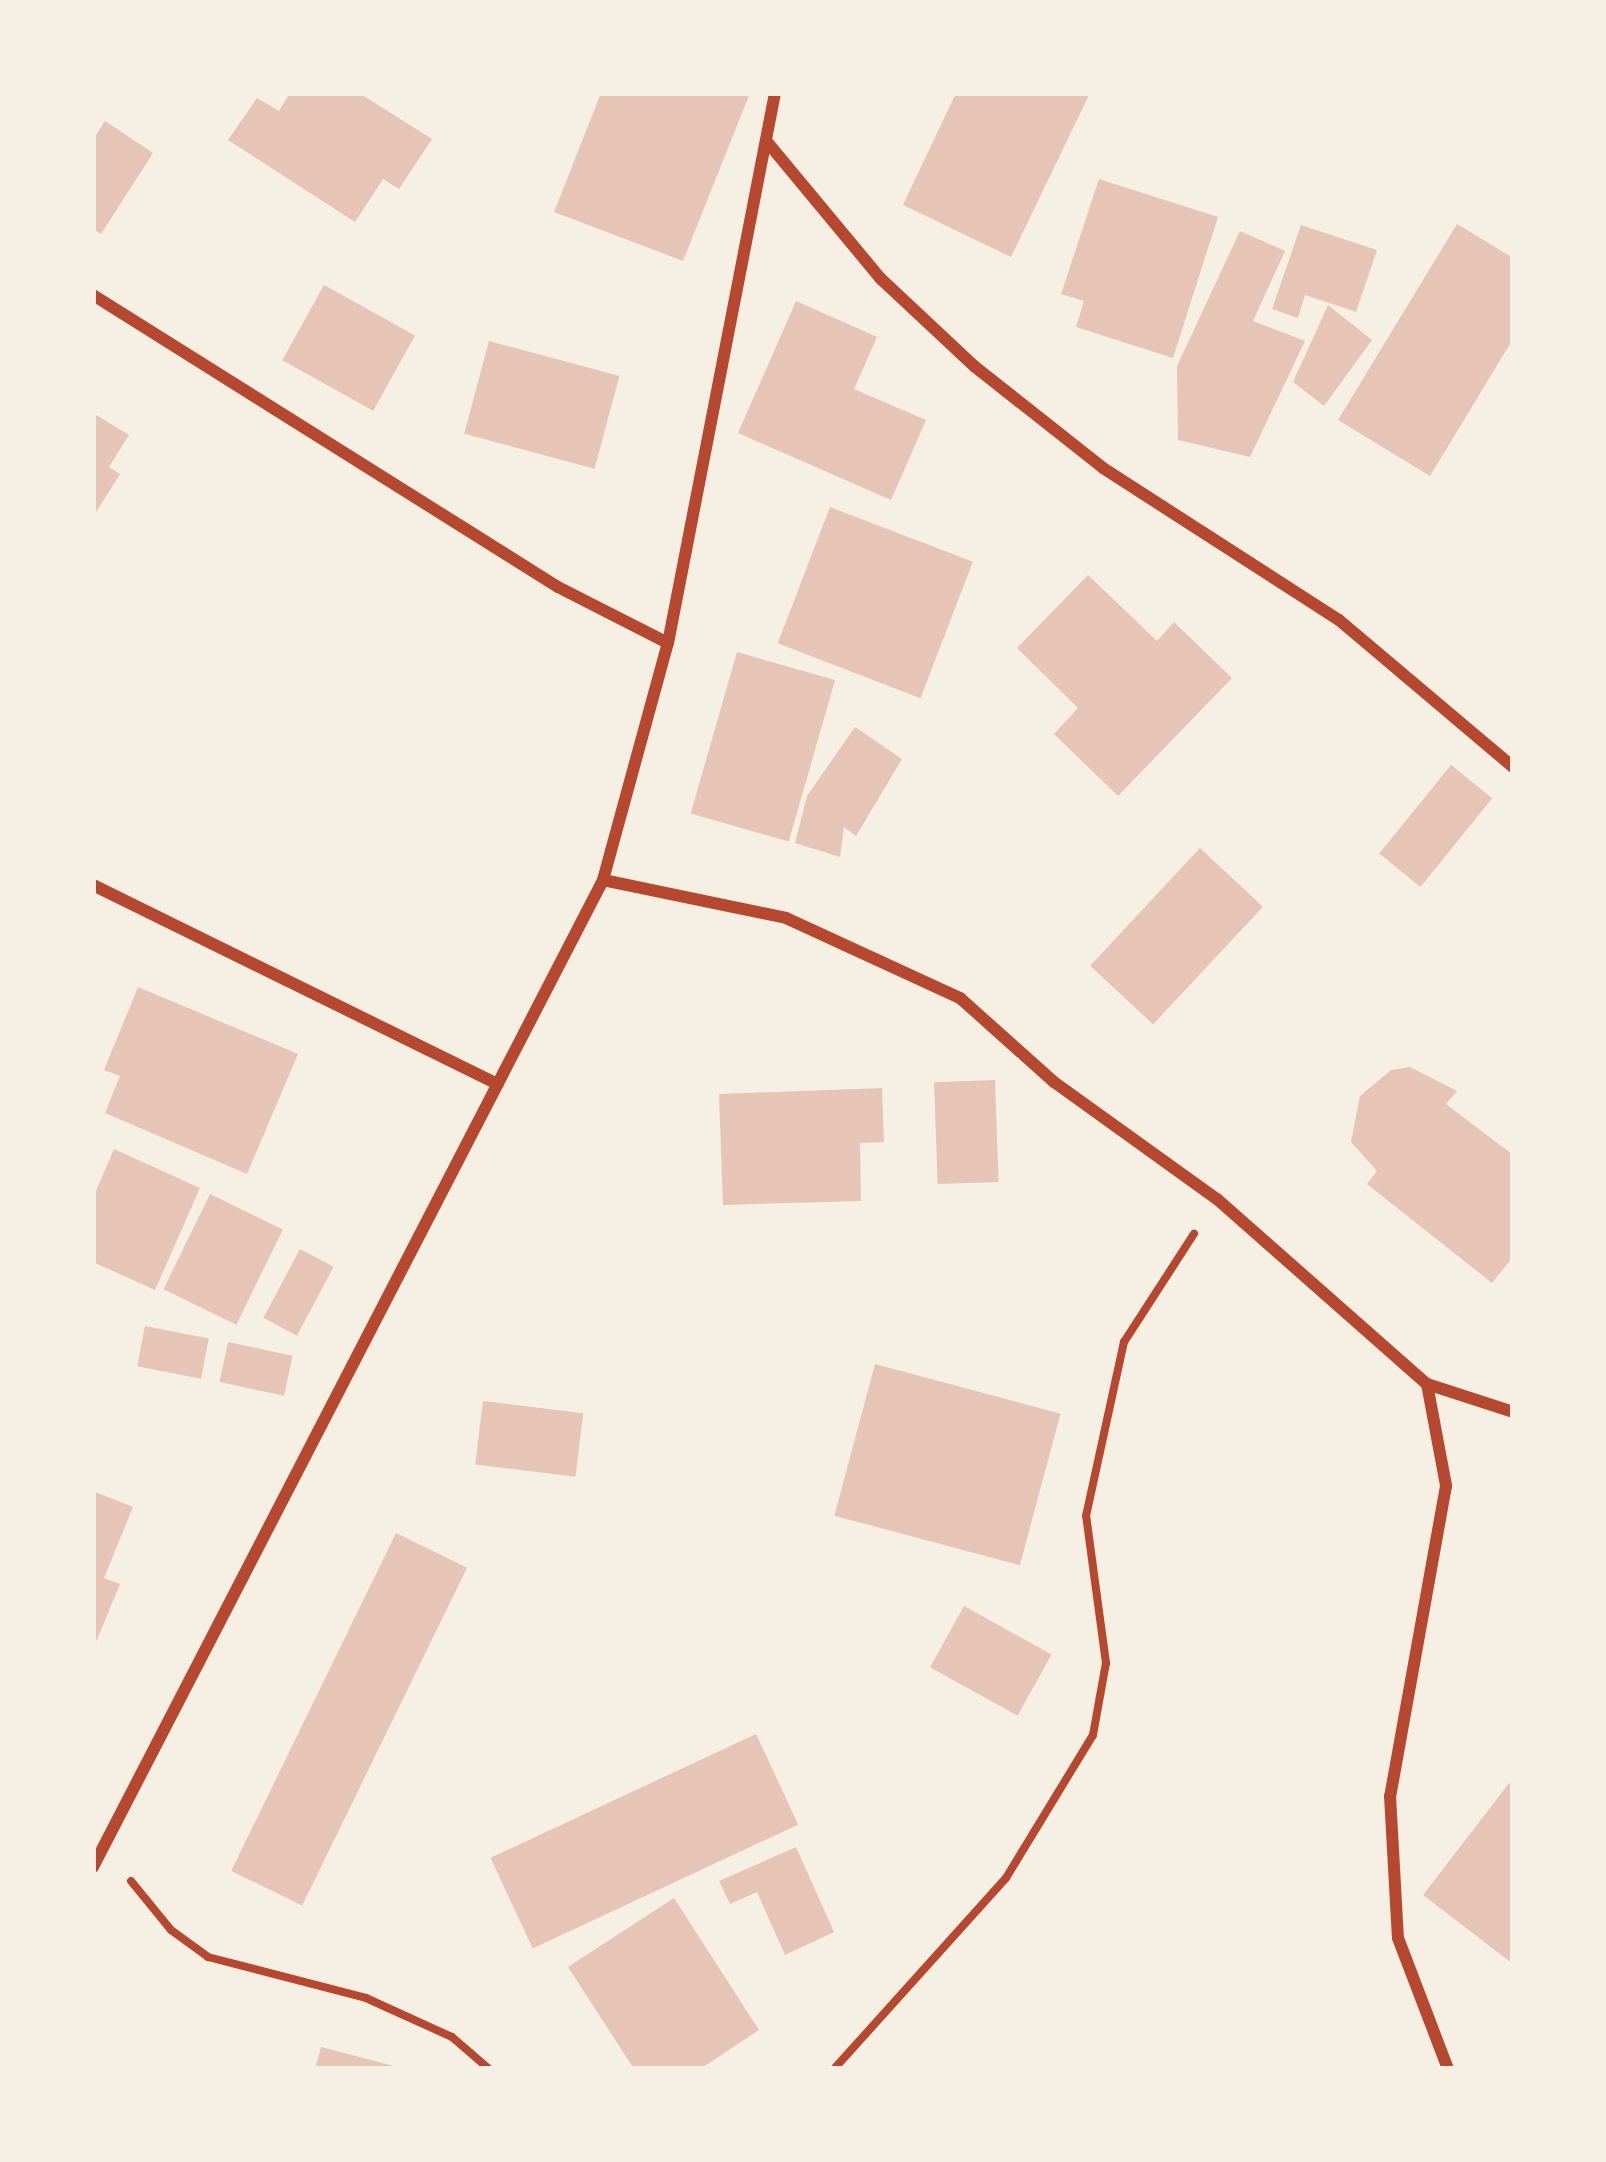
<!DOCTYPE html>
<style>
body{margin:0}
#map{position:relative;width:1606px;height:2162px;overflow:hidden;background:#f6efe4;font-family:"PT Serif",serif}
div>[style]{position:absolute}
.building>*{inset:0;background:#e6c5b7;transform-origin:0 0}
.path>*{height:8px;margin:-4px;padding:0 4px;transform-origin:4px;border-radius:4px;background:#b5482f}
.minor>*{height:12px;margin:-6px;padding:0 6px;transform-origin:6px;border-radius:6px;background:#b5482f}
span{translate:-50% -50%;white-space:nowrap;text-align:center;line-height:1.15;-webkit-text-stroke:9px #f6efe4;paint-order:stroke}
.frame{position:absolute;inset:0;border:96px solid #f6efe4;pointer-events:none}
</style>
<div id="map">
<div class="building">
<div style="clip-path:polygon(290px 93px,359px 93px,432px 139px,399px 189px,383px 179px,355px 222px,228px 140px,257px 98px,279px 111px)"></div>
<div style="clip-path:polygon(601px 93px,750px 93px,683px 261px,554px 212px)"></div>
<div style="clip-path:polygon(956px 93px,1090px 93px,1011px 257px,903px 205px)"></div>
<div style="clip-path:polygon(105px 121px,153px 153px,101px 234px,93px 229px,93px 140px)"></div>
<div style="clip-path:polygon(1099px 179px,1218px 217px,1173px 358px,1076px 327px,1084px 301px,1061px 294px)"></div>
<div style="clip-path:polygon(1457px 224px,1513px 258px,1513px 339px,1430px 476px,1338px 420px)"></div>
<div style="clip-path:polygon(1301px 225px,1377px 250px,1356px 312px,1305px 295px,1298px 318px,1272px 309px)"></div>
<div style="clip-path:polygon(1240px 231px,1285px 251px,1253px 321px,1305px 341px,1250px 457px,1178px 440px,1177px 366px)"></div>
<div style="left:324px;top:285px;width:104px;height:86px;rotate:29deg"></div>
<div style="clip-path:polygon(796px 301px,877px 337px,854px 389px,926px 420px,891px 500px,738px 433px)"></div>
<div style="clip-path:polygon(1328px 305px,1372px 340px,1324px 406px,1293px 382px)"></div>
<div style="left:489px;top:341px;width:135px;height:96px;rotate:15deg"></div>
<div style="clip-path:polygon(93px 413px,129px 435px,109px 467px,120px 474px,93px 517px)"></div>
<div style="left:830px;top:507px;width:153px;height:146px;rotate:21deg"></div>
<div style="clip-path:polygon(1088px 575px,1157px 641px,1174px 622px,1232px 678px,1118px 796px,1054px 734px,1078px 708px,1017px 648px)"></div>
<div style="left:737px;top:652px;width:102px;height:168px;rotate:16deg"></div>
<div style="clip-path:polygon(855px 727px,902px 759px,856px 836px,844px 827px,840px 857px,795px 843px,807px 796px)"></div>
<div style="left:1451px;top:765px;width:53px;height:114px;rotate:39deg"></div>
<div style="left:1200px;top:848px;width:86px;height:161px;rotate:43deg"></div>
<div style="clip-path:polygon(138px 987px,298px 1054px,247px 1174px,105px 1113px,120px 1076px,104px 1070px)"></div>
<div style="clip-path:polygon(1410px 1067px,1457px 1091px,1446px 1104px,1513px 1155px,1513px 1257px,1492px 1283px,1367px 1184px,1377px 1171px,1351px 1142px,1360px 1096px,1391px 1070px)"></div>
<div style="left:995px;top:1080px;width:102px;height:61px;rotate:88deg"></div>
<div style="clip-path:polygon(882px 1088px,884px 1142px,860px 1143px,861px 1201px,723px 1205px,719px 1094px)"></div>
<div style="clip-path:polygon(114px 1149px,200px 1188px,155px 1290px,93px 1262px,93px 1198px)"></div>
<div style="left:210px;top:1194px;width:81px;height:106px;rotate:26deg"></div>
<div style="left:300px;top:1249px;width:38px;height:78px;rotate:28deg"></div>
<div style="left:145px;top:1326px;width:65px;height:41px;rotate:11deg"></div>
<div style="left:228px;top:1342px;width:66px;height:41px;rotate:12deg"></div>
<div style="left:875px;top:1364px;width:192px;height:157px;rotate:15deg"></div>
<div style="left:483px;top:1401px;width:101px;height:64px;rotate:7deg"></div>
<div style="clip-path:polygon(93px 1491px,133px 1507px,104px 1578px,120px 1584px,93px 1649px)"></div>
<div style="left:396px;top:1533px;width:79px;height:376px;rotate:26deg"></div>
<div style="left:964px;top:1606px;width:100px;height:70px;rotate:29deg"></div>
<div style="left:756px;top:1734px;width:100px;height:293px;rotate:65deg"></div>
<div style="clip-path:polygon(1513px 1778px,1513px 1964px,1423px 1895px)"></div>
<div style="clip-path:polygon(796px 1847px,834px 1932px,785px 1955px,757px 1892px,730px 1904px,719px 1881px)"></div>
<div style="clip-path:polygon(674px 1898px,759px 2030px,700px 2069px,634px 2069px,568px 1967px)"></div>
<div style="clip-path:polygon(321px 2047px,398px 2067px,398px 2069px,315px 2069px)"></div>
</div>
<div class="path">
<div style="left:131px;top:1881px;width:63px;rotate:50.8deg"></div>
<div style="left:171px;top:1930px;width:46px;rotate:36.1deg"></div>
<div style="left:208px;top:1957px;width:163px;rotate:14.5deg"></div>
<div style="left:366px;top:1998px;width:94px;rotate:24.4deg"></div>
<div style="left:452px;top:2037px;width:49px;rotate:40.9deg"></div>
<div style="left:834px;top:2069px;width:257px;rotate:-48deg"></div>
<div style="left:1006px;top:1878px;width:167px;rotate:-58.7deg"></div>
<div style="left:1093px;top:1735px;width:73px;rotate:-79.8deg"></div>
<div style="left:1106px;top:1663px;width:148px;rotate:-97.7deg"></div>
<div style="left:1086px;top:1516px;width:178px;rotate:-77.7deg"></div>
<div style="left:1124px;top:1342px;width:129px;rotate:-57.1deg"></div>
</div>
<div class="minor">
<div style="left:768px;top:143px;width:175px;rotate:50.3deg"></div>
<div style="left:880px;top:278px;width:129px;rotate:43.1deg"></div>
<div style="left:974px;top:366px;width:164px;rotate:38.3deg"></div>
<div style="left:1103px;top:468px;width:281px;rotate:32.8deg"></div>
<div style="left:1339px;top:620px;width:228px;rotate:40.2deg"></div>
<div style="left:93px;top:295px;width:549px;rotate:32.13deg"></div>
<div style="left:558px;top:587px;width:123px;rotate:27deg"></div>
<div style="left:603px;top:880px;width:187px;rotate:11.7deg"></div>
<div style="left:786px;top:918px;width:192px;rotate:24.7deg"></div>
<div style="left:960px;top:998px;width:126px;rotate:41.8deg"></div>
<div style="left:1054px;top:1082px;width:201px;rotate:35.7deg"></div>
<div style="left:1217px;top:1199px;width:280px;rotate:41.4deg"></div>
<div style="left:1427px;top:1384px;width:90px;rotate:18deg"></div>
<div style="left:93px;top:885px;width:451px;rotate:26.2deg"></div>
<div style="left:1427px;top:1384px;width:104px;rotate:79.4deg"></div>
<div style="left:1446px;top:1486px;width:315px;rotate:100.2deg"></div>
<div style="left:1390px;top:1796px;width:142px;rotate:86.8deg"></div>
<div style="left:1398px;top:1938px;width:140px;rotate:69.1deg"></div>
<div style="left:93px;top:1867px;width:1111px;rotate:-62.67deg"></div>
<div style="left:603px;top:880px;width:246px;rotate:-74.7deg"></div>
<div style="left:668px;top:643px;width:560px;rotate:-78.99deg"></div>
</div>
<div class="frame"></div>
</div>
